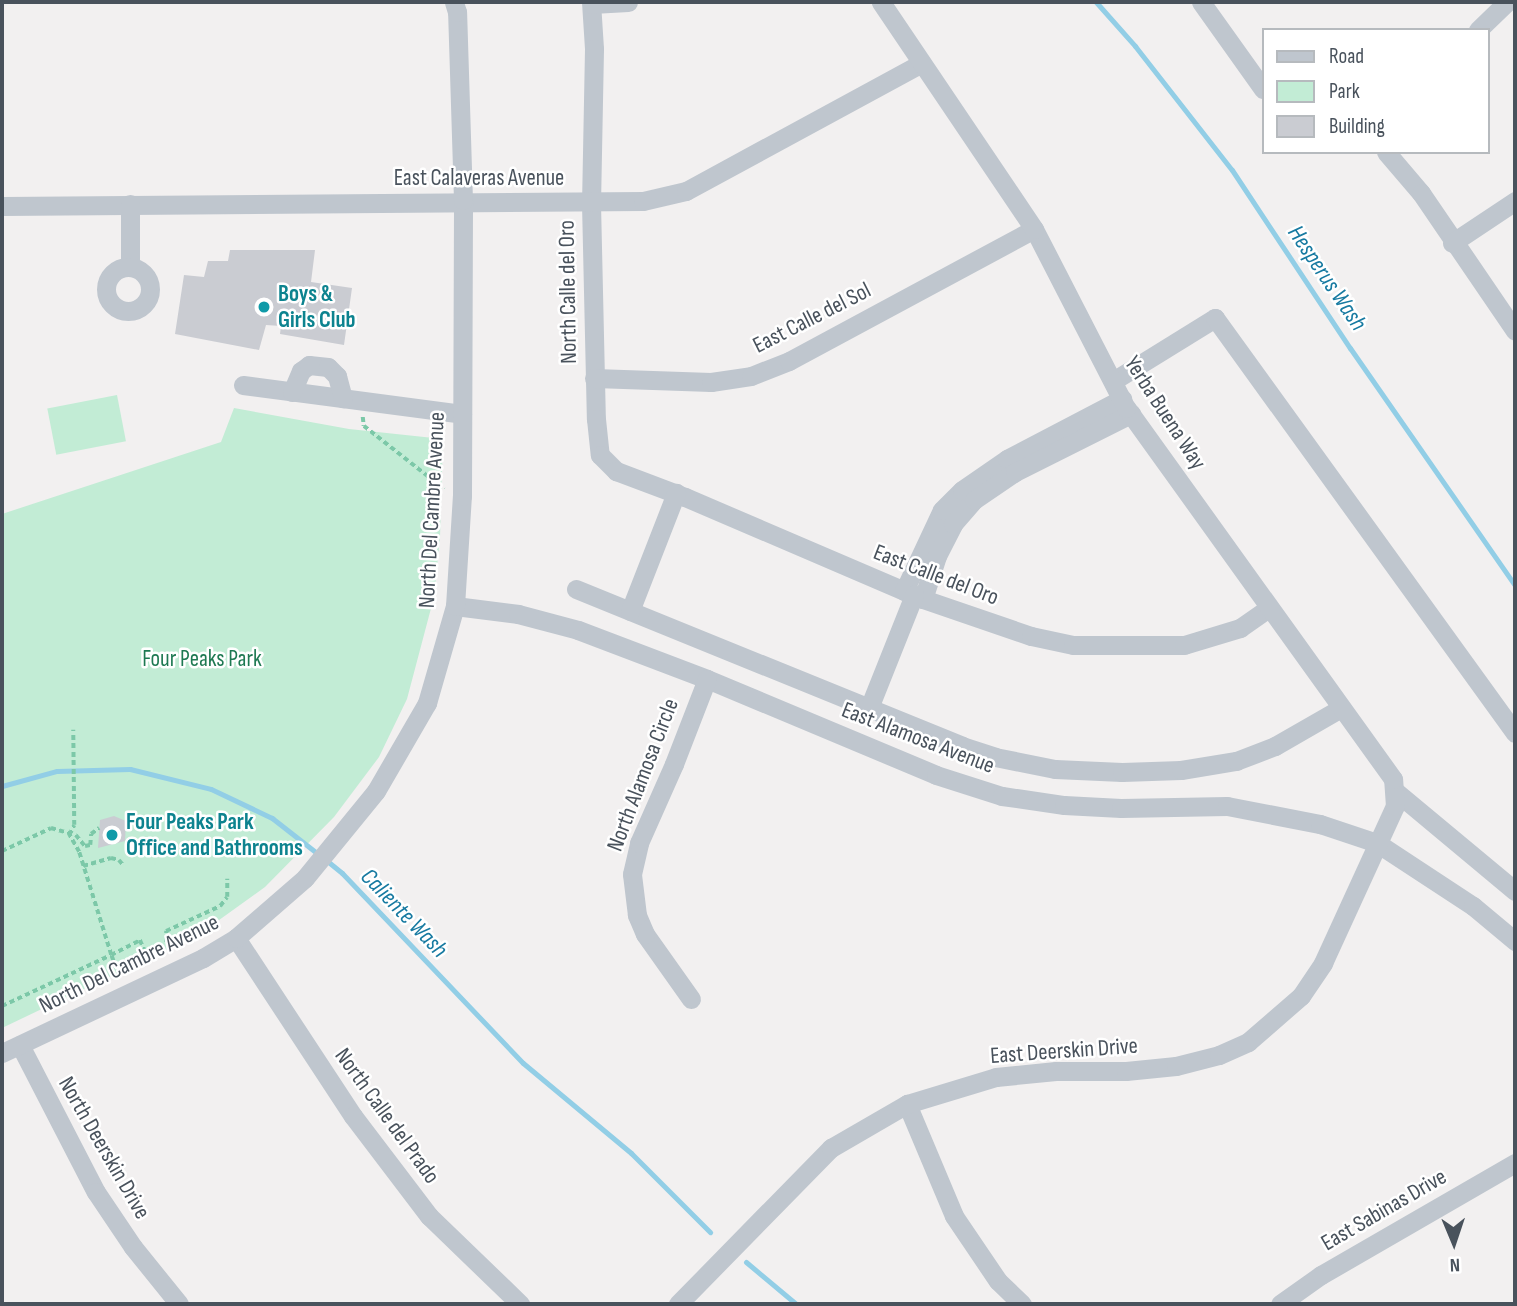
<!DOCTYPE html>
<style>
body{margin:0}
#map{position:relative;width:1517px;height:1306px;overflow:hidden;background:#f2f0f0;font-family:"Sofia Sans Condensed",sans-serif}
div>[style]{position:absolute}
.green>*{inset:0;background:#c2ecd5;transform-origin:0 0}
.stream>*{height:5px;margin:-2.5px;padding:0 2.5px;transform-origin:2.5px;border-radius:2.5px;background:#92cee6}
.building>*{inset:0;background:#caccd2}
.path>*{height:3.5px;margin-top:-1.75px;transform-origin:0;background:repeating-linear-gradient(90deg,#7cc8a8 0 5px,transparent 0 8.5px)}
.minor>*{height:19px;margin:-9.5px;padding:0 9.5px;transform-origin:9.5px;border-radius:9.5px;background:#bfc6ce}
.minor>.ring{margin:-9.5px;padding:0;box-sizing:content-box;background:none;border:19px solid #bfc6ce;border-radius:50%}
.dots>*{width:19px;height:19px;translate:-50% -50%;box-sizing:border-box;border:4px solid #fff;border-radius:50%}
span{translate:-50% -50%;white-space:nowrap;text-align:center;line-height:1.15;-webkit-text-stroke:5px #fff;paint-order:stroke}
.street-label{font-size:23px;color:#49525c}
.culture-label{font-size:23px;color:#0d838f;font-weight:700}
.left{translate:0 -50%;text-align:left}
.park-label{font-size:23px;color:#1e7952}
.water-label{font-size:24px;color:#177aa1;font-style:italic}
.frame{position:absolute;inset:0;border:4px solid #49525c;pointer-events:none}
.legend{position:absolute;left:1262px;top:28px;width:228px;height:126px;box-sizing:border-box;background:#fff;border:2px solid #b6babe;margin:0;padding:9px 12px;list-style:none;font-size:21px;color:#49525c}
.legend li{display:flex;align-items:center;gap:14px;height:35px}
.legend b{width:35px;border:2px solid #b6babe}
.north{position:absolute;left:1419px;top:1208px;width:70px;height:70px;-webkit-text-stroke:5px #fff;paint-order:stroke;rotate:178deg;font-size:19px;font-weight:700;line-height:28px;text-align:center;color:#49525c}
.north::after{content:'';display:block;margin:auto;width:24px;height:32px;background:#49525c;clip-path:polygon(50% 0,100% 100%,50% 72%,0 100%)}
</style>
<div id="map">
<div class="green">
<div style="left:117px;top:395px;width:47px;height:71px;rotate:79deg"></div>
<div style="clip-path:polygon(234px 408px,349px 429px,443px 439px,440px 537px,434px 597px,407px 699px,379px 757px,334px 817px,265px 887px,201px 933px,2px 1028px,2px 514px,221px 442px)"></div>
</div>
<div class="stream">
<div style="left:1096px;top:2px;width:59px;rotate:48.4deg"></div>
<div style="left:1135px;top:46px;width:157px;rotate:52deg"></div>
<div style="left:1232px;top:170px;width:214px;rotate:56.5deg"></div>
<div style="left:1350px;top:348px;width:289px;rotate:55.2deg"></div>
<div style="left:2px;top:786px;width:57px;rotate:-15.3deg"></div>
<div style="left:57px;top:771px;width:73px;rotate:-1.6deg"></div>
<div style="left:130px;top:769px;width:83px;rotate:13.9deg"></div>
<div style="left:211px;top:789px;width:68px;rotate:25.4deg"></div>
<div style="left:272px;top:818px;width:58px;rotate:38deg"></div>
<div style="left:326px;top:860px;width:21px;rotate:39deg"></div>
<div style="left:342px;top:873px;width:262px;rotate:46.4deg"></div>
<div style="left:523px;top:1063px;width:141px;rotate:39.8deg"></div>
<div style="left:631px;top:1153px;width:112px;rotate:45deg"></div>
<div style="left:746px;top:1262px;width:65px;rotate:40deg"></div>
</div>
<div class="building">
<div style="clip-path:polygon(230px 250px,315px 250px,311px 282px,352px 288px,344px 345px,280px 334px,281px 326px,266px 325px,259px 350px,175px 334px,184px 275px,204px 277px,208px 261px,228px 261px)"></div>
<div style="clip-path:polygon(114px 816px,126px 821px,125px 841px,98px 848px,100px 820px)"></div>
</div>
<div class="path">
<div style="left:363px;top:417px;width:9px;rotate:84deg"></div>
<div style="left:364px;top:426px;width:102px;rotate:38.2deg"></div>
<div style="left:69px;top:835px;width:11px;rotate:-63deg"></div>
<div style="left:74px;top:825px;width:95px;rotate:-90.6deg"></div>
<div style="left:2px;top:851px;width:54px;rotate:-25.1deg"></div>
<div style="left:51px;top:828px;width:26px;rotate:16deg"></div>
<div style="left:76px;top:835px;width:14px;rotate:51deg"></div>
<div style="left:85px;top:846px;width:5px;rotate:-11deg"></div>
<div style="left:90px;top:845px;width:11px;rotate:-85deg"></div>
<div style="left:91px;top:834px;width:10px;rotate:-37deg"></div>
<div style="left:83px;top:866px;width:29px;rotate:-16deg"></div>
<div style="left:111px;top:858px;width:8px;rotate:14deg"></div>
<div style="left:119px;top:860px;width:8px;rotate:50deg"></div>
<div style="left:180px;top:948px;width:15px;rotate:-157deg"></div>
<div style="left:166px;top:942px;width:11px;rotate:-90deg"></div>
<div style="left:166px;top:931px;width:60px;rotate:-24.8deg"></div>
<div style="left:220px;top:906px;width:11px;rotate:-52deg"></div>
<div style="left:227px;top:897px;width:18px;rotate:-90deg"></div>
<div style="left:119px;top:977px;width:23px;rotate:-110deg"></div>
<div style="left:111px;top:955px;width:33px;rotate:-27deg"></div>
<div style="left:140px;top:940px;width:20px;rotate:66deg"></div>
<div style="left:148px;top:958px;width:5px;rotate:112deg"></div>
<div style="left:2px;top:1006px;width:120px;rotate:-25.1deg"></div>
<div style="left:111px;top:955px;width:108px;rotate:-107.3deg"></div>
<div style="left:79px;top:852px;width:20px;rotate:-120deg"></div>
</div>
<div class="minor">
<div style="left:591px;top:2px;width:47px;rotate:86.3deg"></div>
<div style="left:594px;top:49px;width:154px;rotate:91.1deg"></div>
<div style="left:591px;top:203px;width:216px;rotate:88.7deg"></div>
<div style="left:596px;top:419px;width:36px;rotate:84deg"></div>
<div style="left:600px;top:455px;width:23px;rotate:45deg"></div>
<div style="left:616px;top:471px;width:74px;rotate:20.6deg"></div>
<div style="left:685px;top:497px;width:259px;rotate:23.2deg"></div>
<div style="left:923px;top:599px;width:114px;rotate:18.9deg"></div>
<div style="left:1031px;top:636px;width:43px;rotate:12.1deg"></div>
<div style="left:1073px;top:645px;width:111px"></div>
<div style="left:1184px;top:645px;width:59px;rotate:-16.9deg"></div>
<div style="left:1240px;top:628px;width:35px;rotate:-35deg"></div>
<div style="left:1201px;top:2px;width:107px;rotate:54.5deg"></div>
<div style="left:592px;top:4px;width:36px;rotate:-3deg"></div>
<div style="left:1478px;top:30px;width:40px;rotate:-44deg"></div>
<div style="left:1386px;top:152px;width:54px;rotate:49.5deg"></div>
<div style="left:1421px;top:193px;width:167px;rotate:55.7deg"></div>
<div style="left:2px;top:206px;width:641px;rotate:-0.45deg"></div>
<div style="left:643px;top:201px;width:44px;rotate:-13.1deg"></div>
<div style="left:686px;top:191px;width:268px;rotate:-28.5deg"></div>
<div style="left:1452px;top:243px;width:76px;rotate:-33.7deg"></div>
<div style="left:130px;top:267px;width:63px;rotate:-90deg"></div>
<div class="ring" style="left:106px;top:267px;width:25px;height:25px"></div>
<div style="left:594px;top:378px;width:117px;rotate:2deg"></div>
<div style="left:711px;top:382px;width:40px;rotate:-8.5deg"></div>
<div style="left:751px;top:376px;width:41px;rotate:-21.5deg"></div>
<div style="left:789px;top:361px;width:278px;rotate:-28.3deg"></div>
<div style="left:1113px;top:381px;width:120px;rotate:-31.7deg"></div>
<div style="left:1215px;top:318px;width:512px;rotate:54.14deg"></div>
<div style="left:243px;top:385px;width:221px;rotate:7.5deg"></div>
<div style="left:292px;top:392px;width:23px;rotate:-67deg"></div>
<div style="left:301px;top:371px;width:10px;rotate:-37deg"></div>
<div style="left:309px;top:365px;width:19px;rotate:6deg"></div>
<div style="left:328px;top:367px;width:13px;rotate:45deg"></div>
<div style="left:337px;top:376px;width:23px;rotate:75deg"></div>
<div style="left:576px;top:589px;width:417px;rotate:22.1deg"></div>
<div style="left:962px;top:746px;width:35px;rotate:18deg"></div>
<div style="left:995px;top:757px;width:61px;rotate:11.3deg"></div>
<div style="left:1055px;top:769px;width:67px;rotate:2.6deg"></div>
<div style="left:1122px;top:772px;width:59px;rotate:-1.9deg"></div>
<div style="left:1181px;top:770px;width:56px;rotate:-9.3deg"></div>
<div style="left:1236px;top:761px;width:42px;rotate:-21deg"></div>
<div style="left:1275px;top:746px;width:76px;rotate:-29.9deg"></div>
<div style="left:904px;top:591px;width:89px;rotate:-64.9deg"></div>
<div style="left:942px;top:510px;width:28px;rotate:-45deg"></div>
<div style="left:962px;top:490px;width:55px;rotate:-34.6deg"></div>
<div style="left:1007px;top:459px;width:130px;rotate:-27.6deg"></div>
<div style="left:923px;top:599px;width:45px;rotate:-72deg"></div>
<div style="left:937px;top:556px;width:36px;rotate:-63deg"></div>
<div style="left:953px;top:524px;width:32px;rotate:-49deg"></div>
<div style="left:974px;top:500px;width:50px;rotate:-34.3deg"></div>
<div style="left:1015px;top:472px;width:130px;rotate:-26.6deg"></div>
<div style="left:455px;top:606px;width:64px;rotate:7.2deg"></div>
<div style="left:518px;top:614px;width:62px;rotate:14.9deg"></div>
<div style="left:578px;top:630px;width:138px;rotate:20.8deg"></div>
<div style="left:707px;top:679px;width:248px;rotate:22.7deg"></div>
<div style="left:936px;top:775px;width:69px;rotate:17.7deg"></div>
<div style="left:1002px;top:796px;width:63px;rotate:8.3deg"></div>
<div style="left:1064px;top:805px;width:57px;rotate:3deg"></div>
<div style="left:1121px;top:808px;width:106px;rotate:-1.1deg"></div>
<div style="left:1227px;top:806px;width:95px;rotate:11deg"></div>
<div style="left:1320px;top:824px;width:60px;rotate:18.4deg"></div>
<div style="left:1377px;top:843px;width:115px;rotate:33.3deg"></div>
<div style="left:1473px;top:906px;width:55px;rotate:39.8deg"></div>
<div style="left:630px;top:611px;width:127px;rotate:-68.7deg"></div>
<div style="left:869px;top:708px;width:122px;rotate:-68.3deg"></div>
<div style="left:1395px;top:791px;width:156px;rotate:39.8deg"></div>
<div style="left:236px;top:938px;width:213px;rotate:56.7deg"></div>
<div style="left:353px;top:1116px;width:126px;rotate:52.8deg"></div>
<div style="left:429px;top:1216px;width:127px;rotate:44deg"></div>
<div style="left:691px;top:999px;width:80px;rotate:-125.3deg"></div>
<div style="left:645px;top:934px;width:21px;rotate:-113deg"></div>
<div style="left:637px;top:915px;width:41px;rotate:-97deg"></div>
<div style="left:632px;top:874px;width:32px;rotate:-77deg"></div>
<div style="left:639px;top:843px;width:86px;rotate:-66.1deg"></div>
<div style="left:674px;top:764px;width:91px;rotate:-68.8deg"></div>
<div style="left:20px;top:1045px;width:165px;rotate:62.7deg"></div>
<div style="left:96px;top:1192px;width:66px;rotate:56.1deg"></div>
<div style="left:133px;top:1247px;width:73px;rotate:51.1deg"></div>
<div style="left:2px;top:1053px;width:222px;rotate:-25.3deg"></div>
<div style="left:203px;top:958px;width:39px;rotate:-31deg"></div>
<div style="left:236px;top:938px;width:91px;rotate:-41deg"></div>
<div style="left:305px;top:878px;width:112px;rotate:-50.8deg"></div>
<div style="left:376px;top:791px;width:102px;rotate:-59.9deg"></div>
<div style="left:427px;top:703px;width:101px;rotate:-73.9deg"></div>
<div style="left:455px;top:606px;width:110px;rotate:-86.4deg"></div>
<div style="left:462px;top:496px;width:296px;rotate:-89.8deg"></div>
<div style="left:463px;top:200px;width:188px;rotate:-91.8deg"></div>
<div style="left:457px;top:12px;width:10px;rotate:-107deg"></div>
<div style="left:907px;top:1104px;width:121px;rotate:67.2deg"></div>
<div style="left:954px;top:1216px;width:78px;rotate:55.9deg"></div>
<div style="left:998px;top:1281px;width:33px;rotate:44deg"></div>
<div style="left:678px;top:1304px;width:219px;rotate:-45.6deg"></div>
<div style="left:831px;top:1148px;width:88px;rotate:-30.1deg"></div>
<div style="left:907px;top:1104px;width:93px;rotate:-16.9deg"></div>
<div style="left:996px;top:1077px;width:60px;rotate:-5.7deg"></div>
<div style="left:1056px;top:1071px;width:70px"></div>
<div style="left:1126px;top:1071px;width:50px;rotate:-5.7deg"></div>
<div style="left:1176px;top:1066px;width:44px;rotate:-14.3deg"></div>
<div style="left:1219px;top:1055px;width:32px;rotate:-24deg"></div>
<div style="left:1248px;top:1042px;width:70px;rotate:-41deg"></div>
<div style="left:1301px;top:996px;width:40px;rotate:-56deg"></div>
<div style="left:1323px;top:963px;width:173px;rotate:-65.4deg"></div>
<div style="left:1395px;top:806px;width:27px;rotate:-94deg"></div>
<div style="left:1393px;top:779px;width:457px;rotate:-125.7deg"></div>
<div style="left:1126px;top:408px;width:201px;rotate:-117.2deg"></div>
<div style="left:1034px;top:229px;width:274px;rotate:-124deg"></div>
<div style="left:1280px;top:1304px;width:50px;rotate:-35.3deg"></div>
<div style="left:1321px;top:1275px;width:224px;rotate:-30deg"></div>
</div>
<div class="dots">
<div style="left:264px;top:307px;background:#0f9aa8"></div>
<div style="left:112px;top:835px;background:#0f9aa8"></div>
</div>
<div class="street-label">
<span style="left:479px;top:178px">East Calaveras Avenue</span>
<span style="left:568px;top:292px;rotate:-91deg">North Calle del Oro</span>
<span style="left:812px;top:318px;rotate:-27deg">East Calle del Sol</span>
<span style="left:1165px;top:413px;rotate:57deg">Yerba Buena Way</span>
<span style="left:432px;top:510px;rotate:-87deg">North Del Cambre Avenue</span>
<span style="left:936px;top:575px;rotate:21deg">East Calle del Oro</span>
<span style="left:918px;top:738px;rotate:21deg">East Alamosa Avenue</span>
<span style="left:643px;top:775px;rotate:-69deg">North Alamosa Circle</span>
<span style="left:129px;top:964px;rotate:-26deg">North Del Cambre Avenue</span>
<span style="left:1064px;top:1051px;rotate:-4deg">East Deerskin Drive</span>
<span style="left:387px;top:1116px;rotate:54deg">North Calle del Prado</span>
<span style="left:104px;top:1148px;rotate:60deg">North Deerskin Drive</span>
<span style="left:1384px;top:1210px;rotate:-30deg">East Sabinas Drive</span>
</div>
<div class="culture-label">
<span class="left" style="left:278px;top:307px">Boys &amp;<br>Girls Club</span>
<span class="left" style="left:126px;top:835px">Four Peaks Park<br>Office and Bathrooms</span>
</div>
<div class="park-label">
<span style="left:202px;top:659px">Four Peaks Park</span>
</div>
<div class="water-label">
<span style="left:1327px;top:278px;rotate:56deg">Hesperus Wash</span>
<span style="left:404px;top:913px;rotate:46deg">Caliente Wash</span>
</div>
<div class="frame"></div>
<ul class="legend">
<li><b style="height:9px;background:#bfc6ce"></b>Road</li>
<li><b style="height:19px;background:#c2ecd5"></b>Park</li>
<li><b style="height:19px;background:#caccd2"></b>Building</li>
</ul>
<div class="north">N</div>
</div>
